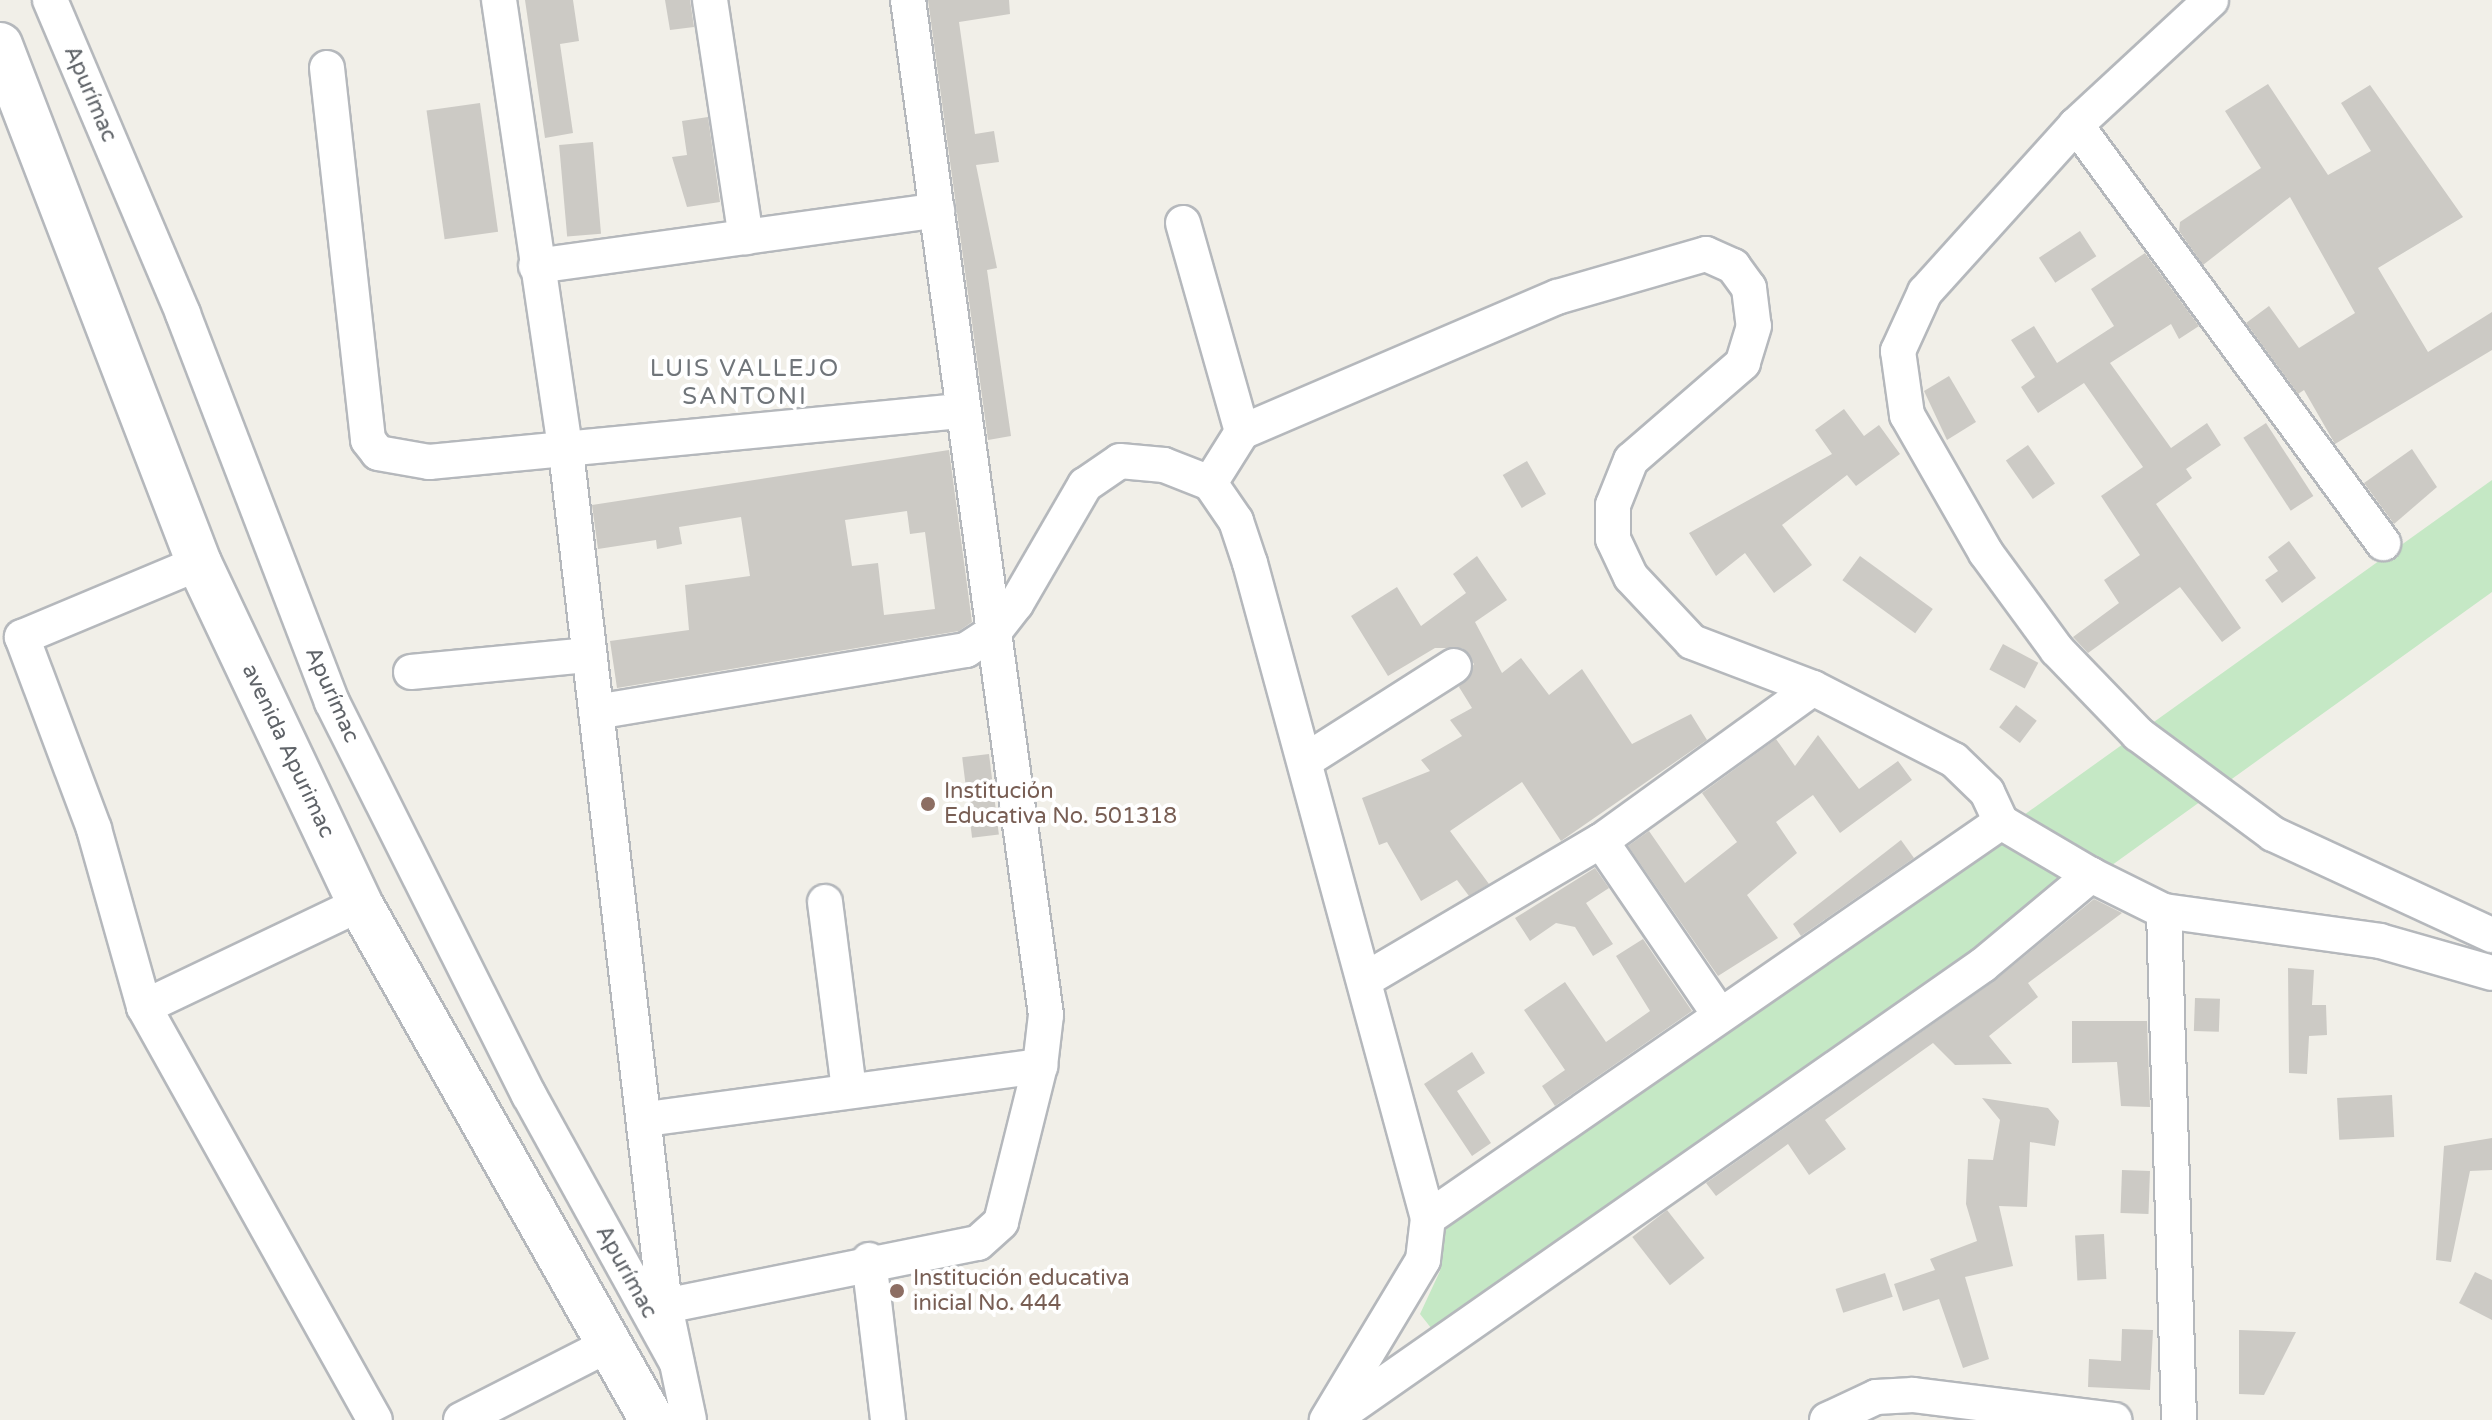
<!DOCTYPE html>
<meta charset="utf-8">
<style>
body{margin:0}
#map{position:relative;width:2492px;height:1420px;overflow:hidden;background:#f1efe8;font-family:"Varela Round",sans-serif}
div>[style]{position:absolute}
.green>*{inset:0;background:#c5e8c5}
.building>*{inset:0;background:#cccac5;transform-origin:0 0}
.roads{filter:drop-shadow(2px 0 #b5b8bc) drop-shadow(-2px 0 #b5b8bc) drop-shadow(0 2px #b5b8bc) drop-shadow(0 -2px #b5b8bc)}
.street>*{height:34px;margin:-17px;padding:0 17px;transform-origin:17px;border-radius:17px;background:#fff}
.secondary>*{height:44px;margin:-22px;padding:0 22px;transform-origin:22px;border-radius:22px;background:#fff}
.dots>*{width:22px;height:22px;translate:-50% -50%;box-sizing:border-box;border:4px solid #fff;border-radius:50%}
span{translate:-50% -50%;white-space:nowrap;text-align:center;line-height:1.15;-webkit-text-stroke:8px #fff;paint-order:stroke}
.street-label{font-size:22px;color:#5f6368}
.education-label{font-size:22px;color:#785e54}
.left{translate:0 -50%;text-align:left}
.neighbourhood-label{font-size:24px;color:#70757a;letter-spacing:2px}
</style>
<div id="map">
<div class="green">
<div style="clip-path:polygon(2492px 480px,2492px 592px,2101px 873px,1435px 1333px,1420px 1314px,1440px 1271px,1444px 1230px)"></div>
</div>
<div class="building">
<div style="clip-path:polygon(525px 0,573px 0,579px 41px,560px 44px,573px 133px,545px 138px)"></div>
<div style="clip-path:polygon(665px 0,690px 0,694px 27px,670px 30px)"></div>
<div style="clip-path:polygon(928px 0,1009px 0,1010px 14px,959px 22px,975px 134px,994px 131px,999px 162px,976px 165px,997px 268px,987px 270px,1011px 436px,988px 440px)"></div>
<div style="clip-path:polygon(2268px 84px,2328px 175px,2371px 151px,2341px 103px,2370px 85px,2463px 217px,2378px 268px,2428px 352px,2492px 312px,2492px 350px,2335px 444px,2304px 390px,2298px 394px,2246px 323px,2269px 306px,2299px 348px,2355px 313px,2290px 197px,2203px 265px,2179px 231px,2180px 222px,2261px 168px,2225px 111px)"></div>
<div style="left:480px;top:103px;width:130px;height:54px;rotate:82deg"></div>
<div style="clip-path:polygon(708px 117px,720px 202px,687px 207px,672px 157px,687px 155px,682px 121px)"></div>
<div style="left:593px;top:142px;width:92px;height:34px;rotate:85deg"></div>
<div style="left:2080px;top:231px;width:30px;height:49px;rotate:57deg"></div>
<div style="clip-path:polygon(2145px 253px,2199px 326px,2179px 339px,2171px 324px,2110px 363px,2171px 448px,2207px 423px,2221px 445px,2186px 469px,2192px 478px,2156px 504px,2241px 628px,2222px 642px,2180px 587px,2088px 653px,2073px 637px,2119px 603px,2104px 580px,2140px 555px,2101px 496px,2143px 467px,2084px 383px,2038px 413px,2021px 387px,2035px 377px,2011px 340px,2034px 326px,2057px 363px,2114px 326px,2091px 289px)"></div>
<div style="clip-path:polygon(1949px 376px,1976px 422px,1947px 440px,1924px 391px)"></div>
<div style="clip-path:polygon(1844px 409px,1864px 436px,1879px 425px,1900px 454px,1856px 486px,1847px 475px,1782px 525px,1812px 565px,1774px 593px,1745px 553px,1716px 576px,1689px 533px,1832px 454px,1815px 430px)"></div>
<div style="left:2266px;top:423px;width:87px;height:27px;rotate:57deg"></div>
<div style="left:2028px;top:445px;width:47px;height:27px;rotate:55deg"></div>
<div style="clip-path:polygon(2412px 449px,2437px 487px,2394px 524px,2364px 483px)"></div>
<div style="clip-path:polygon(evenodd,949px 450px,972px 622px,959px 631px,617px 688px,610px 641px,689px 630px,685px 585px,750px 576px,741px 517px,679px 527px,682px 544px,657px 549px,656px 540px,598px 549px,592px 505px,949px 450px,907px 511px,910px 534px,925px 532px,935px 609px,884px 615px,878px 563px,852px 566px,845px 520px,907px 511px)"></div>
<div style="left:1527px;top:461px;width:38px;height:28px;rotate:60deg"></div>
<div style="clip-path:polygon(2289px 541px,2316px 578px,2282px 603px,2265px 580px,2278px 571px,2268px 557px)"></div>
<div style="clip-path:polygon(1477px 556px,1507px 600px,1475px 622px,1502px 673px,1521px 658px,1549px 695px,1582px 669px,1632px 744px,1691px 714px,1707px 740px,1561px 841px,1522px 782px,1450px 831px,1489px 884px,1469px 896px,1457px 880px,1421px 901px,1387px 842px,1379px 845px,1362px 798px,1430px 771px,1421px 760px,1462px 736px,1450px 720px,1472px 708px,1459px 687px,1474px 664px,1462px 648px,1435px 648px,1388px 676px,1351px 616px,1397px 587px,1421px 626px,1466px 593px,1453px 574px)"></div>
<div style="left:1860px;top:556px;width:90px;height:30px;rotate:36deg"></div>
<div style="left:2003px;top:644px;width:40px;height:29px;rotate:28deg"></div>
<div style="left:2016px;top:705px;width:26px;height:28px;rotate:37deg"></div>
<div style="clip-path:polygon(1818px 735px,1859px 789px,1898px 761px,1912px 780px,1840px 833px,1813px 795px,1776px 822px,1797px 853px,1747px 895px,1778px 938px,1718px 976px,1628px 846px,1649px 831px,1685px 883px,1737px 842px,1702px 793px,1776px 739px,1795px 766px)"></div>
<div style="left:989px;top:754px;width:81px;height:27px;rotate:83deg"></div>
<div style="clip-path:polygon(1901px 840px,1914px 858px,1801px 936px,1793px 924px)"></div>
<div style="clip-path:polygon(1595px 868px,1609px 888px,1586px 903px,1613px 944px,1593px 956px,1575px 927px,1556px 923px,1530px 941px,1515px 918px)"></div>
<div style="clip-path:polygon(2094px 899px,2122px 913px,2028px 983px,2038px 997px,1989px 1036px,2012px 1064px,1955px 1065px,1933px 1043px,1825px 1120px,1846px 1149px,1809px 1175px,1788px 1144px,1716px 1196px,1706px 1183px,1994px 981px)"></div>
<div style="clip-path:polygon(1643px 939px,1692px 1011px,1555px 1106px,1542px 1086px,1565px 1070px,1524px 1010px,1565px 982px,1606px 1042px,1650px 1011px,1616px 956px)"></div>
<div style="clip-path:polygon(2288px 968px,2314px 970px,2312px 1005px,2326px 1005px,2327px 1035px,2309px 1036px,2307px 1074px,2289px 1073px)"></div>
<div style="left:2195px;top:998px;width:25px;height:33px;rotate:2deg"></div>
<div style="clip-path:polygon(2072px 1021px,2147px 1021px,2150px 1107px,2121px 1106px,2117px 1062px,2072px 1063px)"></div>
<div style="clip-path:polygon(1472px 1052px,1485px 1073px,1457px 1091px,1491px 1143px,1472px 1156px,1424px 1084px)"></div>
<div style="left:2392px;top:1095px;width:42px;height:55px;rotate:87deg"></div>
<div style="clip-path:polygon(1982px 1098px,2048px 1108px,2059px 1121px,2055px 1146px,2030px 1142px,2027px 1207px,1999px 1206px,2013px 1266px,1965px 1277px,1989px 1359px,1963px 1368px,1939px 1299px,1903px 1311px,1894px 1284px,1935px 1270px,1930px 1259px,1977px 1241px,1966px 1204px,1968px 1159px,1993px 1160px,2000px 1120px)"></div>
<div style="clip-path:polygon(2492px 1138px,2492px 1170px,2470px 1171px,2451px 1262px,2436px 1260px,2444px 1146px)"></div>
<div style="left:2122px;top:1170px;width:28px;height:43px;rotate:2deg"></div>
<div style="left:1667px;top:1210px;width:61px;height:44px;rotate:52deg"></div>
<div style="left:2104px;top:1234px;width:45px;height:29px;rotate:87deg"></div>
<div style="clip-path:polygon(2475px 1272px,2492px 1280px,2492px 1320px,2459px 1303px)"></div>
<div style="left:1885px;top:1273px;width:25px;height:52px;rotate:72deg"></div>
<div style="clip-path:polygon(2122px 1329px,2153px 1330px,2150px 1390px,2088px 1387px,2089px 1359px,2121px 1361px)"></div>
<div style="clip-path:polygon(2239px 1330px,2296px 1332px,2264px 1395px,2239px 1394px)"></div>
</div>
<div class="roads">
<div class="street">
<div style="left:50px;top:0;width:341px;rotate:67deg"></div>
<div style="left:183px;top:314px;width:416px;rotate:69deg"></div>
<div style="left:332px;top:702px;width:440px;rotate:63.4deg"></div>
<div style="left:529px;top:1095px;width:304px;rotate:61.1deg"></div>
<div style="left:499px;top:0;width:456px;rotate:81.6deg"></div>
<div style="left:566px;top:451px;width:861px;rotate:83.4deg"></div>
<div style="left:665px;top:1306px;width:116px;rotate:78.1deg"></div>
<div style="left:710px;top:0;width:240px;rotate:81.4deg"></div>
<div style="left:2211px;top:0;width:184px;rotate:137.2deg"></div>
<div style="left:2076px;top:125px;width:225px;rotate:132.1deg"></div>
<div style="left:1925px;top:292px;width:65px;rotate:114.6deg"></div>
<div style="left:1898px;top:351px;width:65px;rotate:82deg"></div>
<div style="left:1907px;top:415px;width:159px;rotate:60.2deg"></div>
<div style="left:1986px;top:553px;width:120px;rotate:53.8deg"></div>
<div style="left:2057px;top:650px;width:117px;rotate:46deg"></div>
<div style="left:2138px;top:734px;width:168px;rotate:36.5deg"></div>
<div style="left:2273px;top:834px;width:241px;rotate:24.8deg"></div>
<div style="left:327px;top:68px;width:374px;rotate:83.7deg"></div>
<div style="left:368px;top:440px;width:16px;rotate:52deg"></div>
<div style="left:378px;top:453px;width:52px;rotate:10deg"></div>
<div style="left:429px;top:462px;width:533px;rotate:-5.49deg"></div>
<div style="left:2076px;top:125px;width:519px;rotate:53.7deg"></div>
<div style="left:1183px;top:223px;width:217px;rotate:74.2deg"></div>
<div style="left:536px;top:266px;width:405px;rotate:-7.9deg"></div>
<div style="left:1210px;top:483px;width:60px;rotate:-57.9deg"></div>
<div style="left:1242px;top:432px;width:343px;rotate:-23.2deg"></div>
<div style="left:1557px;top:297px;width:155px;rotate:-16.1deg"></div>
<div style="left:1706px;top:254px;width:30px;rotate:24deg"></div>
<div style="left:1733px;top:266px;width:27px;rotate:54deg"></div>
<div style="left:1749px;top:288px;width:38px;rotate:83deg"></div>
<div style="left:1754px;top:326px;width:39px;rotate:107deg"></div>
<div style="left:1743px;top:363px;width:148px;rotate:139.1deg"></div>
<div style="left:1631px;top:460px;width:48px;rotate:111.8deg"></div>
<div style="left:1613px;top:505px;width:34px;rotate:90deg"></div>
<div style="left:1613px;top:539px;width:42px;rotate:64.7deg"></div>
<div style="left:1631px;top:577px;width:89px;rotate:46.8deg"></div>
<div style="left:1692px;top:642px;width:129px;rotate:20.8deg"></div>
<div style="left:1813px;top:688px;width:158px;rotate:27.1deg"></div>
<div style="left:1954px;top:760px;width:46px;rotate:44.1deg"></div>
<div style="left:1987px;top:792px;width:33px;rotate:65deg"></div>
<div style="left:2001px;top:822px;width:104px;rotate:30.5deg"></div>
<div style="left:199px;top:563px;width:192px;rotate:157.3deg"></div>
<div style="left:22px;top:637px;width:205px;rotate:69.4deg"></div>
<div style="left:94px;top:829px;width:185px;rotate:74.3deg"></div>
<div style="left:144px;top:1007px;width:473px;rotate:60.8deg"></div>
<div style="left:411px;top:672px;width:179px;rotate:-5.5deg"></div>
<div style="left:596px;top:712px;width:375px;rotate:-9.5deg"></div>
<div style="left:966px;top:650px;width:33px;rotate:-33deg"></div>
<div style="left:994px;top:632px;width:36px;rotate:-52deg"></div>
<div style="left:1016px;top:604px;width:138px;rotate:-59.9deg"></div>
<div style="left:1085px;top:485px;width:42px;rotate:-34.4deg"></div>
<div style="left:1120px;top:461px;width:44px;rotate:5.2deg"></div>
<div style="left:1164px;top:465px;width:49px;rotate:21.4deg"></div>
<div style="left:1210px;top:483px;width:46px;rotate:55.6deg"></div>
<div style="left:1236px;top:521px;width:44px;rotate:71.6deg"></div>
<div style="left:1250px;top:563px;width:679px;rotate:74.8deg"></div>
<div style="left:1428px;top:1218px;width:42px;rotate:96.8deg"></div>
<div style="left:1423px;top:1260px;width:187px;rotate:121deg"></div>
<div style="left:1308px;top:759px;width:173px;rotate:-32.5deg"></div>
<div style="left:1601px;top:841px;width:209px;rotate:55.7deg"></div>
<div style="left:825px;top:902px;width:190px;rotate:82.7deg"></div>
<div style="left:2164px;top:911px;width:509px;rotate:88.31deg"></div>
<div style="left:1368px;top:978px;width:270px;rotate:-30.5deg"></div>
<div style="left:1601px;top:841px;width:261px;rotate:-35.8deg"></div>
<div style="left:144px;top:1007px;width:239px;rotate:-25.5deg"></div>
<div style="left:647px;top:1119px;width:397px;rotate:-7.7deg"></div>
<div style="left:1428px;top:1218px;width:697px;rotate:-34.65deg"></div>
<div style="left:869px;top:1260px;width:161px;rotate:83.2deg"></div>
<div style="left:665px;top:1306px;width:319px;rotate:-11.4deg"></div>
<div style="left:978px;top:1243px;width:31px;rotate:-42deg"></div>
<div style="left:1001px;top:1222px;width:161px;rotate:-76deg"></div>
<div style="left:1040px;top:1066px;width:51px;rotate:-83.3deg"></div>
<div style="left:1046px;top:1015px;width:1024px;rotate:-97.74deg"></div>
<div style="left:1342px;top:1413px;width:782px;rotate:-34.95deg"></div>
<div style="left:1983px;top:965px;width:141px;rotate:-39.8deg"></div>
<div style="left:2091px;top:875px;width:81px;rotate:26.3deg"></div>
<div style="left:2164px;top:911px;width:218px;rotate:7.9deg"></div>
<div style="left:2380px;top:941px;width:116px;rotate:15.9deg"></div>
<div style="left:461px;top:1420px;width:167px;rotate:-27deg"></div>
<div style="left:1827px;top:1420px;width:54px;rotate:-25.1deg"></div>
<div style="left:1876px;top:1397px;width:37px;rotate:-3deg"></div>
<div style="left:1913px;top:1395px;width:203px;rotate:7.1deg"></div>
</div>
<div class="secondary">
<div style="left:0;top:45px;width:555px;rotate:68.98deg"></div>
<div style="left:199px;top:563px;width:377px;rotate:64.7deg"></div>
<div style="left:360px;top:904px;width:593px;rotate:60.49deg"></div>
</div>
</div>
<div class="dots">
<div style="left:928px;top:804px;background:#8d6e63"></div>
<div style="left:897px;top:1291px;background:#8d6e63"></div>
</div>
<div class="street-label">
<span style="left:90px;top:94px;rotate:67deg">Apurímac</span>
<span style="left:332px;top:695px;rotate:66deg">Apurímac</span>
<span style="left:288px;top:751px;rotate:65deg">avenida Apurimac</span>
<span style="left:626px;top:1272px;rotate:61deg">Apurímac</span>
</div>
<div class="education-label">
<span class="left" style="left:944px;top:804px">Institución<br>Educativa No. 501318</span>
<span class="left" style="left:913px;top:1291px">Institución educativa<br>inicial No. 444</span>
</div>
<div class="neighbourhood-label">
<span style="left:745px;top:383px">LUIS VALLEJO<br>SANTONI</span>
</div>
</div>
